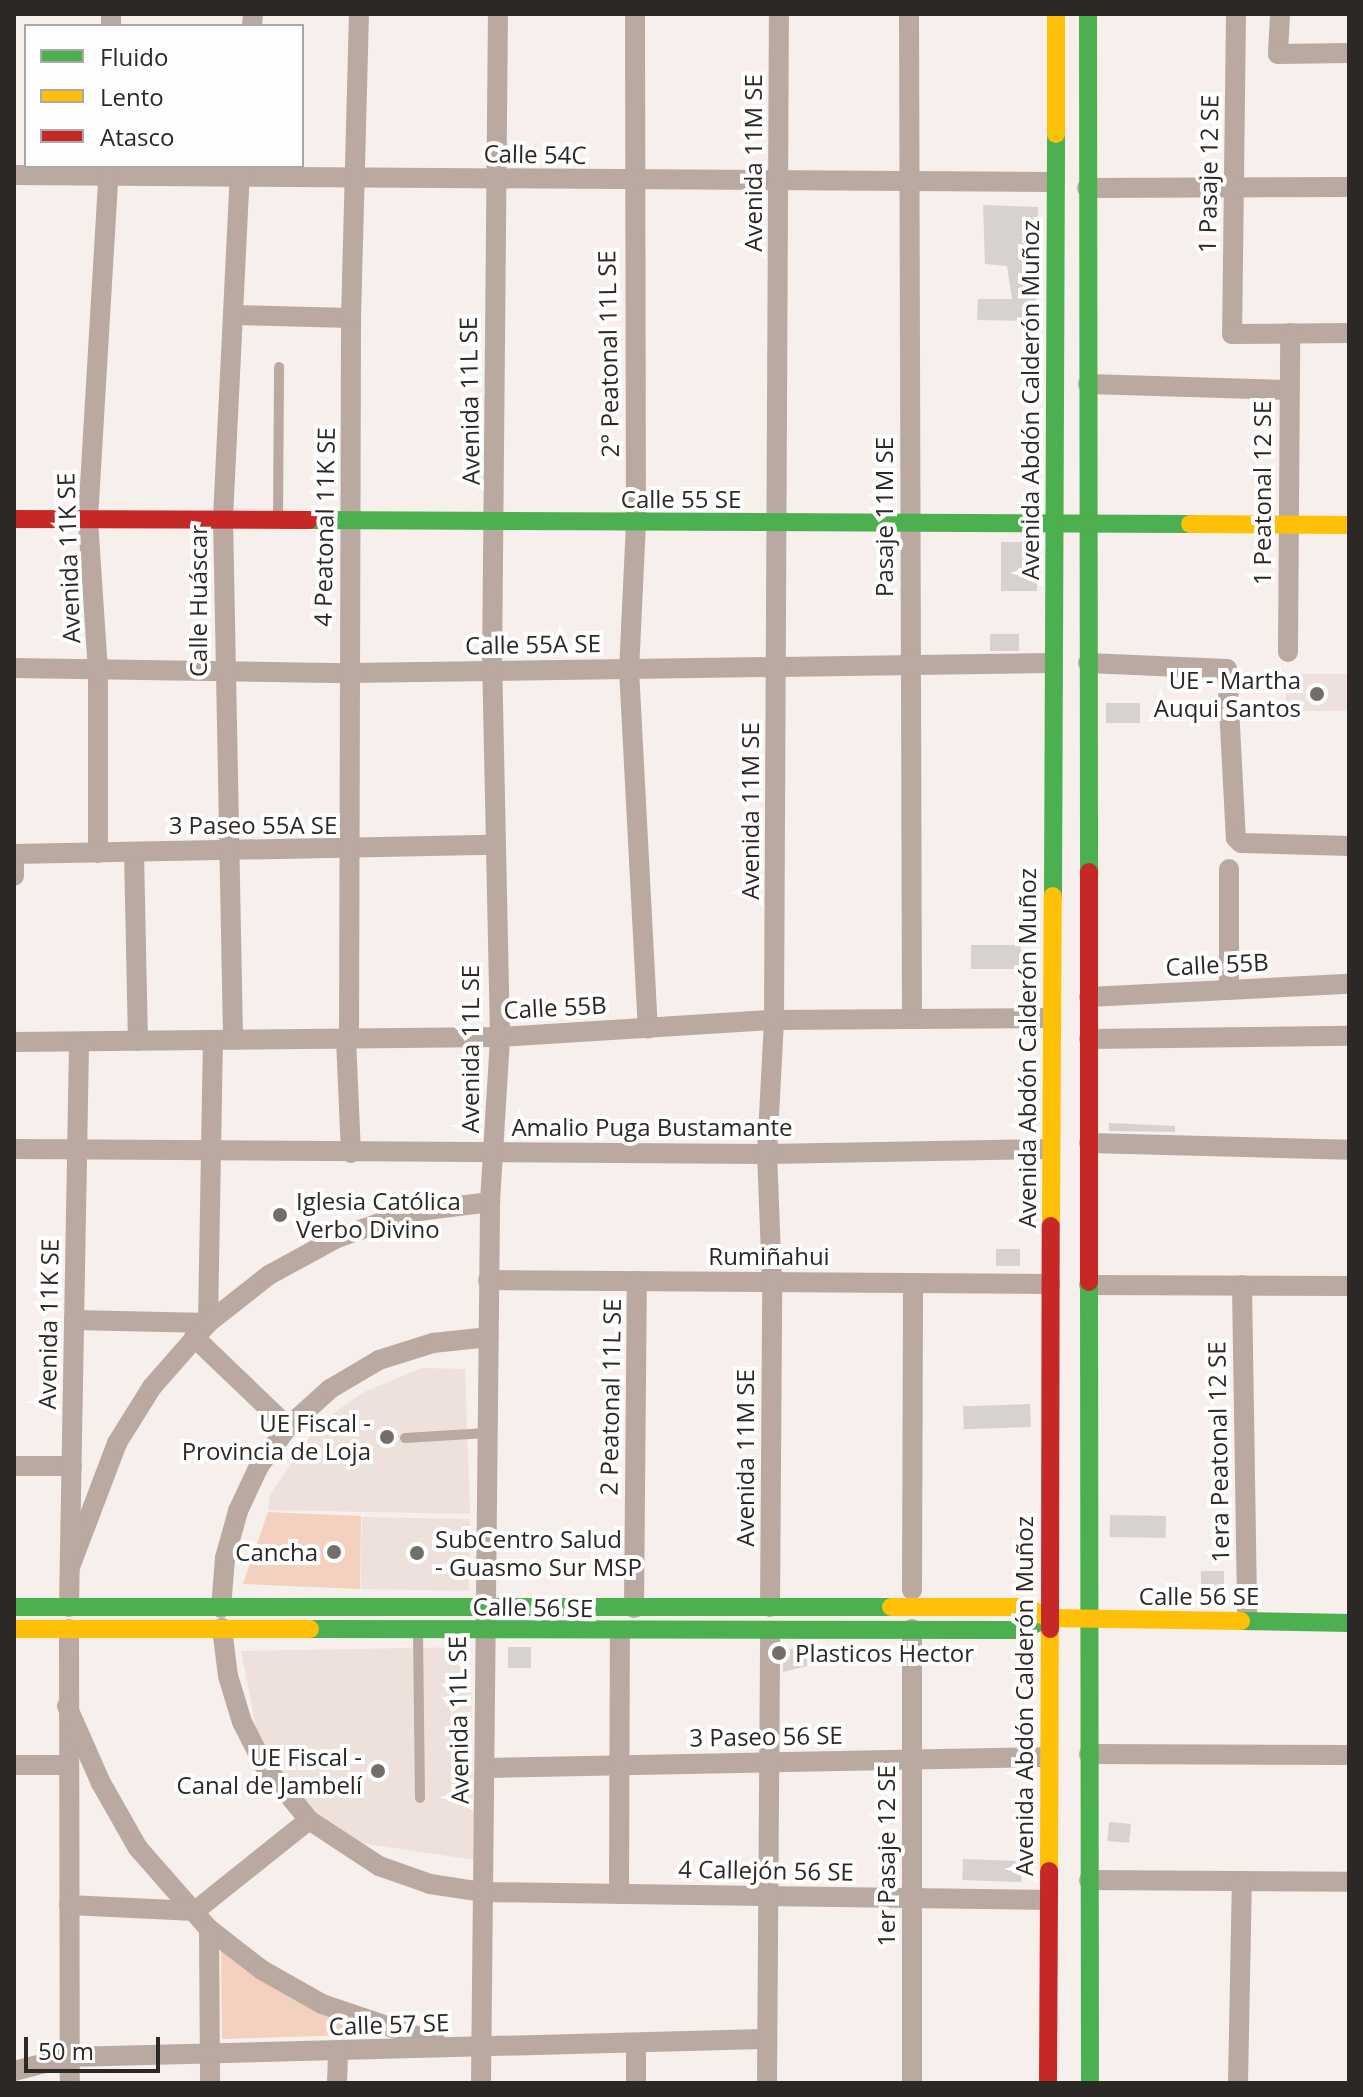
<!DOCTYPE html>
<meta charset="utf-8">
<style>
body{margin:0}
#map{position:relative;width:1363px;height:2097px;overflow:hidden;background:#f6efec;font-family:"Open Sans",sans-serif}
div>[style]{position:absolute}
.built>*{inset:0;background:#eee1db;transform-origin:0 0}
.green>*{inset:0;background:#f4d1bf}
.building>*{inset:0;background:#d7d2d0;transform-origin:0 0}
.lane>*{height:10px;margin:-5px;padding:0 5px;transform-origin:5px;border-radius:5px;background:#baa9a1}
.street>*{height:20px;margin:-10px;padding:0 10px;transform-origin:10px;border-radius:10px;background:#baa9a1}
.fast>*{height:18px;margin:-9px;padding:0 9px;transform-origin:9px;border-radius:9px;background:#4caf50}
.slow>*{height:18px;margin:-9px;padding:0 9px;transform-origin:9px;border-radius:9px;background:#ffc107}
.jam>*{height:18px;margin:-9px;padding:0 9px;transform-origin:9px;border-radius:9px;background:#c62828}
.dots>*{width:22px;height:22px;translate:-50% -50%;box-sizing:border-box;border:4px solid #fefefe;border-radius:50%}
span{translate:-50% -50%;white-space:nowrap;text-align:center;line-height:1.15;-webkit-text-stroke:8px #fefefe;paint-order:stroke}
.street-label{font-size:24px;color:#2c2826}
.poi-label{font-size:24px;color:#2c2826}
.right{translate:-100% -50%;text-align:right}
.left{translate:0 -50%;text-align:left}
.frame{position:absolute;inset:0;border:16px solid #2c2826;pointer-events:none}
.legend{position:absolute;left:24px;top:24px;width:280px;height:144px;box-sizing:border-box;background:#fefefe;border:2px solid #aaa8a8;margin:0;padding:10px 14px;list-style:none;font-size:24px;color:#2c2826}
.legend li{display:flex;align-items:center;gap:16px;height:40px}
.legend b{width:40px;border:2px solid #aaa8a8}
.scale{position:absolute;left:24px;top:2037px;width:136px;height:36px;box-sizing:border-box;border:4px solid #2c2826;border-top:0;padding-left:10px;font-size:24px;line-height:28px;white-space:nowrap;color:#2c2826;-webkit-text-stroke:6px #fefefe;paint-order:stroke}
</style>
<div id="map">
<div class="built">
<div style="left:1349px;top:674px;width:37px;height:63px;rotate:90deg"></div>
<div style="clip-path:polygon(422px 1368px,465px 1369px,470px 1514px,268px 1510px,270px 1495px,319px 1423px,364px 1392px)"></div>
<div style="left:362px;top:1517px;width:108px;height:72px;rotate:1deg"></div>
<div style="clip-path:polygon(470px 1647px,475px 1860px,354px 1842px,306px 1804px,258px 1738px,241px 1651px)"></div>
</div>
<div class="green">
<div style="clip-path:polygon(268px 1512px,361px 1516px,360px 1589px,243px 1584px)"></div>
<div style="clip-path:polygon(221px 1944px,383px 2034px,222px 2039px)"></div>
</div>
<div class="building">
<div style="clip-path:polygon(983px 205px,1038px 207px,1036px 321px,977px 320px,978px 299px,1012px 299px,1007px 266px,985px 264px)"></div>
<div style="left:1037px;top:542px;width:49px;height:36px;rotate:90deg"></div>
<div style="left:990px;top:634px;width:29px;height:17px"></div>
<div style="left:1140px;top:703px;width:20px;height:34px;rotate:90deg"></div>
<div style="left:971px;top:945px;width:50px;height:24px"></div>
<div style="clip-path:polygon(1109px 1123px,1175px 1126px,1175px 1132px,1109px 1131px)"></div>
<div style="left:996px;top:1249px;width:24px;height:17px"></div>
<div style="left:1030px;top:1404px;width:23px;height:67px;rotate:88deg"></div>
<div style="left:1110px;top:1515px;width:56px;height:22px;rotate:1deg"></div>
<div style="left:1201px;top:1571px;width:23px;height:29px"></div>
<div style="left:508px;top:1647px;width:23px;height:21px"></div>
<div style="clip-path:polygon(783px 1649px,807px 1649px,807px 1666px,783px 1672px)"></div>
<div style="left:1109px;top:1822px;width:22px;height:19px;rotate:5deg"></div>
<div style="left:963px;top:1859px;width:59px;height:21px;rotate:2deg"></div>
</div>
<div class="lane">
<div style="left:278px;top:519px;width:152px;rotate:-89.6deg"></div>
<div style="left:405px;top:1438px;width:82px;rotate:-3.5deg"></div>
<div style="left:418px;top:1633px;width:165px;rotate:89.3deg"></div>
</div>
<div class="street">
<div style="left:635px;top:14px;width:509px;rotate:89.89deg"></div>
<div style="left:636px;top:523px;width:146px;rotate:92.7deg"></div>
<div style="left:629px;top:669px;width:360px;rotate:87deg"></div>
<div style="left:909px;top:14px;width:1005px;rotate:89.83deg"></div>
<div style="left:1236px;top:14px;width:320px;rotate:90.7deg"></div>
<div style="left:1232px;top:334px;width:117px;rotate:-0.5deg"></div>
<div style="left:1280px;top:14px;width:40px;rotate:92.9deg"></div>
<div style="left:1278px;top:54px;width:71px;rotate:-0.8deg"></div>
<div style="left:111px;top:26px;width:12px;rotate:-90deg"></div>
<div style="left:252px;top:26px;width:12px;rotate:-85deg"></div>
<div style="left:14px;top:175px;width:1041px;rotate:0.39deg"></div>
<div style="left:1087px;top:188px;width:262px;rotate:-0.2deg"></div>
<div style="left:233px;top:315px;width:118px;rotate:1.5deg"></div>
<div style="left:1088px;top:384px;width:201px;rotate:1.7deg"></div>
<div style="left:1288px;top:652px;width:319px;rotate:-89.6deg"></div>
<div style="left:1088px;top:663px;width:139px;rotate:2.5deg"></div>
<div style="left:1227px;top:669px;width:169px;rotate:87deg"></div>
<div style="left:1236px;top:838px;width:7px;rotate:45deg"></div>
<div style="left:1241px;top:843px;width:108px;rotate:1.6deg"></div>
<div style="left:14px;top:668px;width:334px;rotate:0.9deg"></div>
<div style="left:348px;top:673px;width:705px;rotate:-0.81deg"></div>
<div style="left:134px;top:852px;width:189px;rotate:88.8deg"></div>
<div style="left:98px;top:853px;width:182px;rotate:-90deg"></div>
<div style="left:98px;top:671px;width:152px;rotate:-93.8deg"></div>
<div style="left:88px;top:519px;width:354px;rotate:-86.6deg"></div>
<div style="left:1229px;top:869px;width:120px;rotate:90deg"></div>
<div style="left:14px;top:876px;width:22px;rotate:-90deg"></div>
<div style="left:14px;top:854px;width:479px;rotate:-1.1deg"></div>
<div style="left:1089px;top:997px;width:260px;rotate:-2.9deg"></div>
<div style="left:233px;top:1037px;width:519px;rotate:-91.1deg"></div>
<div style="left:223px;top:518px;width:352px;rotate:-87.2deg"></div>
<div style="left:346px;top:1039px;width:114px;rotate:87.5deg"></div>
<div style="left:1089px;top:1039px;width:260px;rotate:-0.7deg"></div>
<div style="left:349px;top:1040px;width:722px;rotate:-89.84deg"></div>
<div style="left:351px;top:318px;width:304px;rotate:-88.5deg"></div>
<div style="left:14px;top:1042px;width:486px;rotate:-0.6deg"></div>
<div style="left:500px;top:1037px;width:275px;rotate:-3.6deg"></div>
<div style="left:774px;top:1020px;width:277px;rotate:-0.4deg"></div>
<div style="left:1089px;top:1143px;width:260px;rotate:1.5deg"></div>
<div style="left:14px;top:1149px;width:753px;rotate:0.38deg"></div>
<div style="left:767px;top:1154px;width:282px;rotate:-1deg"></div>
<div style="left:488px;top:1280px;width:562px;rotate:0.41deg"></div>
<div style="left:1089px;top:1285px;width:260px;rotate:0.2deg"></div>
<div style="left:1242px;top:1285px;width:334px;rotate:89.1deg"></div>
<div style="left:74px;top:1320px;width:134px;rotate:1.3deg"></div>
<div style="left:208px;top:1323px;width:283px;rotate:-89deg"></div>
<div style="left:194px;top:1337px;width:130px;rotate:43.8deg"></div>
<div style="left:14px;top:1466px;width:58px"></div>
<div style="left:70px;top:1567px;width:133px;rotate:-69.2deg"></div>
<div style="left:117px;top:1443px;width:66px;rotate:-58deg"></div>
<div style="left:152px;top:1387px;width:85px;rotate:-48.8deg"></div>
<div style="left:208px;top:1323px;width:78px;rotate:-38.2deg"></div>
<div style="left:269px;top:1275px;width:77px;rotate:-28.6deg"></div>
<div style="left:337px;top:1238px;width:78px;rotate:-19.4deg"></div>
<div style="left:411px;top:1212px;width:80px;rotate:-7.2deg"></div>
<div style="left:912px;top:1590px;width:307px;rotate:-89.8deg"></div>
<div style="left:69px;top:1607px;width:564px;rotate:-88.98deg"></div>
<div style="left:770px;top:1607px;width:325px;rotate:-89.6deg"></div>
<div style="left:772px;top:1282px;width:128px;rotate:-92.2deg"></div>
<div style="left:767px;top:1154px;width:134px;rotate:-87deg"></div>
<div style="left:774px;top:1020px;width:1006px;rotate:-89.72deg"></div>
<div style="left:221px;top:1608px;width:50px;rotate:-85.4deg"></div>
<div style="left:225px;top:1558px;width:49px;rotate:-74.5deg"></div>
<div style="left:238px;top:1511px;width:50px;rotate:-65deg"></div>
<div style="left:259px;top:1466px;width:49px;rotate:-53.4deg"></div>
<div style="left:288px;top:1427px;width:57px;rotate:-42.1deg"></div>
<div style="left:330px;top:1389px;width:57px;rotate:-30.6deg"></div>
<div style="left:379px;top:1360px;width:57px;rotate:-17.5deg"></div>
<div style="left:433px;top:1343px;width:56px;rotate:-6.1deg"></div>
<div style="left:634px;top:1608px;width:327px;rotate:-89.5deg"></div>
<div style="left:222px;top:1628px;width:48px;rotate:82.9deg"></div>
<div style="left:228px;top:1676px;width:48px;rotate:73.1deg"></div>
<div style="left:242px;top:1722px;width:48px;rotate:62.9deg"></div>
<div style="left:264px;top:1765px;width:71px;rotate:50.7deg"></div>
<div style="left:309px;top:1820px;width:84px;rotate:33.3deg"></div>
<div style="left:379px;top:1866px;width:54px;rotate:19.4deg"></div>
<div style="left:430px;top:1884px;width:54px;rotate:8.6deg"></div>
<div style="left:483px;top:1892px;width:565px;rotate:0.81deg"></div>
<div style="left:69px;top:1629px;width:454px;rotate:89.9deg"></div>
<div style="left:67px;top:1706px;width:84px;rotate:66.2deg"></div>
<div style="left:101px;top:1783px;width:75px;rotate:60.4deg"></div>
<div style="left:138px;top:1848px;width:108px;rotate:48.8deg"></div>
<div style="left:209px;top:1929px;width:67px;rotate:37.7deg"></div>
<div style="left:262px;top:1970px;width:69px;rotate:29.5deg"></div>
<div style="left:322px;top:2004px;width:121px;rotate:18.7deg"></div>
<div style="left:1089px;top:1754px;width:260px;rotate:0.2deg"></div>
<div style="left:14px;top:1765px;width:54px"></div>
<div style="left:486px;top:1768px;width:562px;rotate:-1.12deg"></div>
<div style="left:1089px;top:1880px;width:260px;rotate:0.4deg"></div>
<div style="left:619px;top:1894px;width:261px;rotate:-89.8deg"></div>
<div style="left:69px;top:1905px;width:126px;rotate:2.7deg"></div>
<div style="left:195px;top:1911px;width:146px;rotate:-38.6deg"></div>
<div style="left:209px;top:1929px;width:154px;rotate:89.6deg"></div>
<div style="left:636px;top:2043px;width:40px;rotate:90deg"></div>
<div style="left:14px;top:2071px;width:57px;rotate:-14.3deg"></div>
<div style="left:69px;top:2057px;width:698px;rotate:-1.48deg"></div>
<div style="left:337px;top:2083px;width:30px;rotate:-88deg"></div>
<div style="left:481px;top:2083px;width:881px;rotate:-89.41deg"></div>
<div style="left:490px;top:1202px;width:165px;rotate:-86.5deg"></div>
<div style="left:500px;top:1037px;width:367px;rotate:-91.2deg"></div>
<div style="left:492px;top:670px;width:656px;rotate:-89.48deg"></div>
<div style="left:767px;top:2083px;width:451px;rotate:-89.6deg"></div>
<div style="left:912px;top:2083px;width:454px;rotate:-90deg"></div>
<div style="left:1238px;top:2083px;width:202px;rotate:-88.9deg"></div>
</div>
<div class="fast">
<div style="left:1088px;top:14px;width:858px;rotate:89.93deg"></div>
<div style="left:309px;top:520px;width:881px;rotate:0.26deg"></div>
<div style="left:1053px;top:896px;width:762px;rotate:-89.77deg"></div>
<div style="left:1089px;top:1282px;width:801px;rotate:89.93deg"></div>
<div style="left:14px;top:1607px;width:877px"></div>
<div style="left:1241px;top:1621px;width:108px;rotate:1.1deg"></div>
<div style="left:310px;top:1629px;width:712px;rotate:0.08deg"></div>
<div style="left:1022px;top:1630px;width:29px;rotate:-25deg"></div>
</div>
<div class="slow">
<div style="left:1056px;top:134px;width:120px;rotate:-90deg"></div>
<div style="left:1190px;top:524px;width:159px;rotate:0.4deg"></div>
<div style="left:1051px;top:1226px;width:330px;rotate:-89.7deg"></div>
<div style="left:891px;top:1607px;width:136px"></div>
<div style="left:1027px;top:1607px;width:24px;rotate:28deg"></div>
<div style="left:1048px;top:1618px;width:193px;rotate:0.9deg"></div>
<div style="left:14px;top:1629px;width:296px"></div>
<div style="left:1049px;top:1871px;width:242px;rotate:-89.8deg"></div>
</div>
<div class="jam">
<div style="left:14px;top:519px;width:295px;rotate:0.2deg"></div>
<div style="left:1089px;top:872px;width:410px;rotate:90deg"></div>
<div style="left:1050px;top:1629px;width:403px;rotate:-89.9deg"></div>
<div style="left:1048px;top:2083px;width:212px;rotate:-89.7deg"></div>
</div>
<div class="dots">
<div style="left:1317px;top:694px;background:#736e6b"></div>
<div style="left:280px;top:1215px;background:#736e6b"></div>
<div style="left:387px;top:1437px;background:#736e6b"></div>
<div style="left:334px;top:1552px;background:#736e6b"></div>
<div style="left:417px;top:1553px;background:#736e6b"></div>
<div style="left:779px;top:1653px;background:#736e6b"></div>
<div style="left:378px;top:1771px;background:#736e6b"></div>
</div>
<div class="street-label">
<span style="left:535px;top:154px;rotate:1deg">Calle 54C</span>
<span style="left:753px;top:163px;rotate:-90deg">Avenida 11M SE</span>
<span style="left:1208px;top:174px;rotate:-89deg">1 Pasaje 12 SE</span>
<span style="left:608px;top:354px;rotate:-91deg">2° Peatonal 11L SE</span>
<span style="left:1030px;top:400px;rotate:-90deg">Avenida Abdón Calderón Muñoz</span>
<span style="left:469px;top:401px;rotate:-91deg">Avenida 11L SE</span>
<span style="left:1262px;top:493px;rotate:-90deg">1 Peatonal 12 SE</span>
<span style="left:681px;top:499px">Calle 55 SE</span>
<span style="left:884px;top:517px;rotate:-90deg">Pasaje 11M SE</span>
<span style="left:324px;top:527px;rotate:-89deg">4 Peatonal 11K SE</span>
<span style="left:68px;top:558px;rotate:-92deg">Avenida 11K SE</span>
<span style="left:198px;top:601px;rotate:-90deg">Calle Huáscar</span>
<span style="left:533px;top:644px;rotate:-1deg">Calle 55A SE</span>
<span style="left:750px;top:811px;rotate:-90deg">Avenida 11M SE</span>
<span style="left:253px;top:825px">3 Paseo 55A SE</span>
<span style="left:1217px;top:964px;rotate:-3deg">Calle 55B</span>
<span style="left:555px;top:1007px;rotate:-3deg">Calle 55B</span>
<span style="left:1027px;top:1048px;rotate:-90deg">Avenida Abdón Calderón Muñoz</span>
<span style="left:470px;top:1049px;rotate:-90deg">Avenida 11L SE</span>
<span style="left:652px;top:1127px">Amalio Puga Bustamante</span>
<span style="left:769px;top:1256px">Rumiñahui</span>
<span style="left:48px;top:1324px;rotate:-89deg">Avenida 11K SE</span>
<span style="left:610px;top:1397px;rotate:-89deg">2 Peatonal 11L SE</span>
<span style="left:1218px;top:1452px;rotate:-91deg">1era Peatonal 12 SE</span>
<span style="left:745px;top:1458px;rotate:-90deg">Avenida 11M SE</span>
<span style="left:1199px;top:1596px">Calle 56 SE</span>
<span style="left:533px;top:1607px;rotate:1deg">Calle 56 SE</span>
<span style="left:1024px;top:1696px;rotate:-90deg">Avenida Abdón Calderón Muñoz</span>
<span style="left:458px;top:1720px;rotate:-91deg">Avenida 11L SE</span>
<span style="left:766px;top:1736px;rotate:-1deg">3 Paseo 56 SE</span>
<span style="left:886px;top:1856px;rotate:-90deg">1er Pasaje 12 SE</span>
<span style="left:766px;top:1870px;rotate:1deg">4 Callejón 56 SE</span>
<span style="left:389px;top:2024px;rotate:-2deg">Calle 57 SE</span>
</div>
<div class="poi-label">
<span class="right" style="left:1301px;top:694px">UE - Martha<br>Auqui Santos</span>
<span class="left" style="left:296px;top:1215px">Iglesia Católica<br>Verbo Divino</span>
<span class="right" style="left:371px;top:1437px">UE Fiscal -<br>Provincia de Loja</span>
<span class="left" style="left:435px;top:1553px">SubCentro Salud<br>- Guasmo Sur MSP</span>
<span class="right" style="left:318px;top:1552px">Cancha</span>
<span class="left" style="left:795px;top:1653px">Plasticos Hector</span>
<span class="right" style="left:362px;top:1771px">UE Fiscal -<br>Canal de Jambelí</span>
</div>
<div class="frame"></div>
<ul class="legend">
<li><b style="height:10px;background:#4caf50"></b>Fluido</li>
<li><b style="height:10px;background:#ffc107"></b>Lento</li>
<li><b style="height:10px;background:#c62828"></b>Atasco</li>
</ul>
<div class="scale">50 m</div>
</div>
